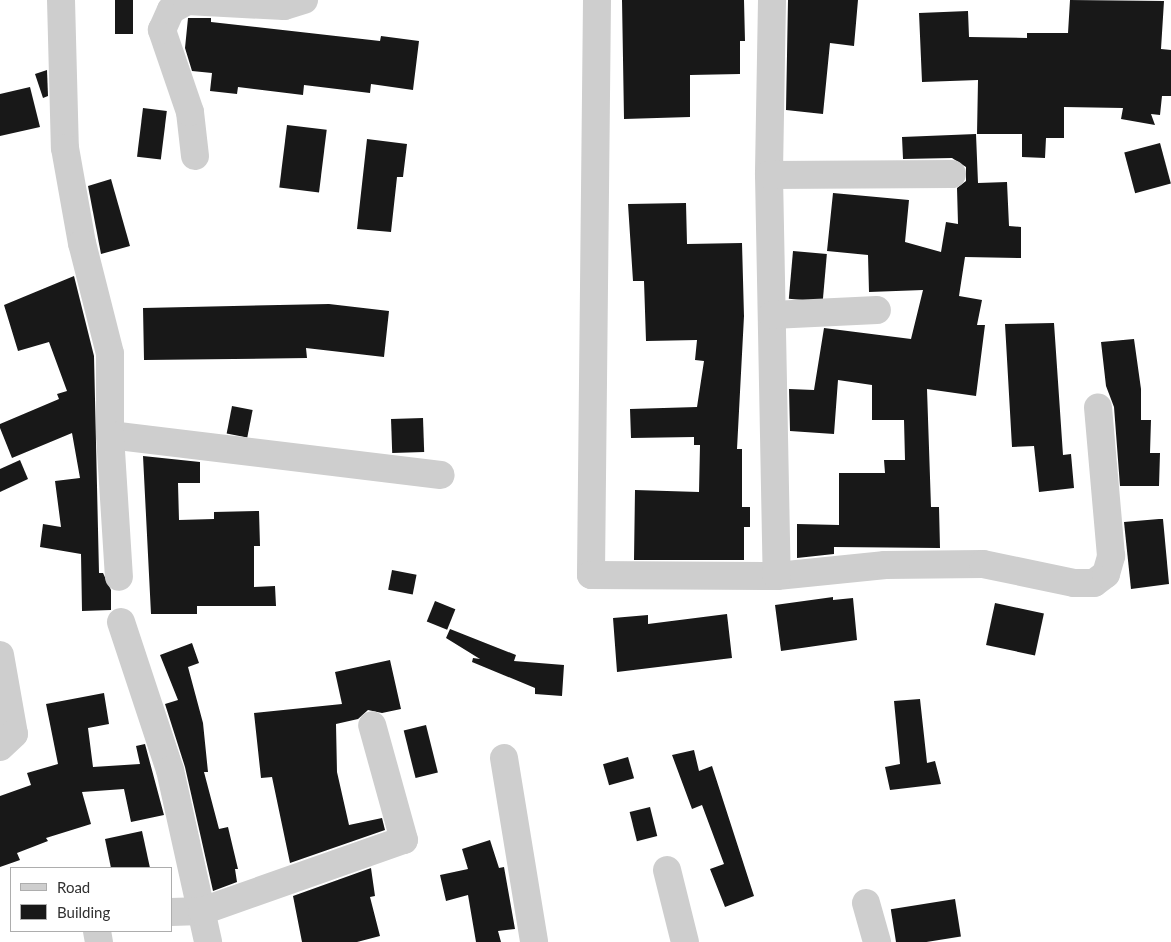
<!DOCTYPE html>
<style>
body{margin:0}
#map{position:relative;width:1171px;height:942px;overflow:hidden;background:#fff;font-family:Lato,sans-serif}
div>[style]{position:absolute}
.building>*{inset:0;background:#181818;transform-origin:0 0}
.minor>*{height:28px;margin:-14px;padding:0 14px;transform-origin:14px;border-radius:14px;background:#cecece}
span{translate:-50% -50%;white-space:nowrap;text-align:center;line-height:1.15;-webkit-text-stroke:5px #fff;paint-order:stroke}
.legend{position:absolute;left:10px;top:867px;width:162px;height:65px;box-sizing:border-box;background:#fff;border:1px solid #adadad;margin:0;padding:6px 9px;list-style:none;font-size:15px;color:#313131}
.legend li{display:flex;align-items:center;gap:10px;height:25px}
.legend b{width:25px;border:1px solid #adadad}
</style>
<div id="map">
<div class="building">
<div style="left:115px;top:0;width:18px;height:34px"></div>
<div style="clip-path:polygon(622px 0,744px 0,745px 41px,740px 41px,740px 74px,690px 75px,690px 117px,624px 119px)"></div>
<div style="clip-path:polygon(788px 0,858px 0,854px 46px,830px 43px,823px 114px,786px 110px)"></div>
<div style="clip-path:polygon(1070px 0,1164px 1px,1161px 49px,1171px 50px,1171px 96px,1162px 96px,1160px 115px,1151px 114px,1155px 125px,1121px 119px,1123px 108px,1064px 107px,1064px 138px,1046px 138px,1045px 158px,1022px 157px,1022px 134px,977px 134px,978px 80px,922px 82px,919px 13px,968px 11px,969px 37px,1027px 38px,1027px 33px,1068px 33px)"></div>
<div style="clip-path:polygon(188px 18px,211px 18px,211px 22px,380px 41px,381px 36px,419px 41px,413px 90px,371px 84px,370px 93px,304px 85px,303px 95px,238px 87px,237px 94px,210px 91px,212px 73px,192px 71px,185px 48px)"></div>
<div style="clip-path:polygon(47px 70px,48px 96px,43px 98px,35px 74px)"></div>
<div style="clip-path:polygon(30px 87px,40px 127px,0 136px,0 94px)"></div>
<div style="left:143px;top:108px;width:24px;height:49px;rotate:7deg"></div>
<div style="left:287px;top:125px;width:40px;height:63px;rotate:7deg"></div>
<div style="clip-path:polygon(976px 134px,978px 183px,1007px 182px,1009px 226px,1021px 227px,1021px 258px,965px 257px,959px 296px,982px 300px,977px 325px,985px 325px,976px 396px,927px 389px,931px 507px,939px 507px,940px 548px,834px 547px,834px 554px,797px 558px,797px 524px,839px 525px,839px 473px,885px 473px,884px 460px,905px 460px,904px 420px,872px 420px,872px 385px,838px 380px,834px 434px,790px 431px,789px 389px,814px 390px,824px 328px,911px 339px,923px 290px,869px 292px,868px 255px,827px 251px,833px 193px,909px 200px,905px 242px,941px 252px,946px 222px,958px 224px,957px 188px,966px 181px,966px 167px,952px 158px,903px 159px,902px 137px)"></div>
<div style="clip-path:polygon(367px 139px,407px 144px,403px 177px,397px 177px,391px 232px,357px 229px)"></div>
<div style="left:1160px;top:143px;width:42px;height:37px;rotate:75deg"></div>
<div style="clip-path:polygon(111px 179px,130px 246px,101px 254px,88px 186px)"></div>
<div style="clip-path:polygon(686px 203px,687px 244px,742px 243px,744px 316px,737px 449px,742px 449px,742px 507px,750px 507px,750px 527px,744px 527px,744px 560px,634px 560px,635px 490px,699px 492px,700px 445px,694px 445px,694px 437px,631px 438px,630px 409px,697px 407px,704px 361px,695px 360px,697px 340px,646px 341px,644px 281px,633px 281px,628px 204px)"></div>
<div style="left:793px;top:251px;width:34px;height:48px;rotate:5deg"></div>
<div style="clip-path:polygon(74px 276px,94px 356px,99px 573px,103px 573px,111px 590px,111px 610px,82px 611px,81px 554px,40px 547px,43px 524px,61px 527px,55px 481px,80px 478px,72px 433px,12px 458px,0 428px,0 424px,59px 399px,57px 394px,67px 391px,49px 342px,18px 351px,4px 305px)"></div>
<div style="clip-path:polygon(329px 304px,389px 311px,384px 357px,306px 348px,307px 358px,144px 360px,143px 308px)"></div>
<div style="clip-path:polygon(1054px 323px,1063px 455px,1071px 454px,1074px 488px,1039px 492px,1034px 446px,1012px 447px,1005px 324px)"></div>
<div style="clip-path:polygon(1134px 339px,1141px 389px,1141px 420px,1151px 420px,1150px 453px,1160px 453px,1159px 486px,1120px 486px,1114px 407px,1106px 386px,1101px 342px)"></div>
<div style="left:232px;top:406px;width:21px;height:28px;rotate:11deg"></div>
<div style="left:423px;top:418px;width:34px;height:32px;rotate:88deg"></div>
<div style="clip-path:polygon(143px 456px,200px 462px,200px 483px,178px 483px,179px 520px,214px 519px,214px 512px,259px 511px,260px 546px,254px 546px,254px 587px,275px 586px,276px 606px,197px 606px,197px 614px,151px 614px)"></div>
<div style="clip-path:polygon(20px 460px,28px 479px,0 492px,0 469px)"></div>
<div style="clip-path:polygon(1159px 519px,1163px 519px,1169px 584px,1131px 589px,1124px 522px)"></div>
<div style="left:392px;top:570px;width:25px;height:20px;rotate:11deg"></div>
<div style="clip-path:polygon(833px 597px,833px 600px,853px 598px,857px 640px,781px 651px,775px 605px)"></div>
<div style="left:435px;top:601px;width:22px;height:22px;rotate:22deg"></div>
<div style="left:995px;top:603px;width:50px;height:43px;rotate:12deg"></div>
<div style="clip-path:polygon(727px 614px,732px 658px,617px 672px,613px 618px,648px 615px,648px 624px)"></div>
<div style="clip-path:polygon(450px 629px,516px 655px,514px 661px,564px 665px,562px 696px,535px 694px,535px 688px,472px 662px,473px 658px,480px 659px,446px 638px)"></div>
<div style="clip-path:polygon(192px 643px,199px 663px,188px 667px,203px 723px,208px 772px,204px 772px,219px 829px,228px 827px,238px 869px,235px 869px,237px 882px,213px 891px,185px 767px,165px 704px,178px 700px,160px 655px)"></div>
<div style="clip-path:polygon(390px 660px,401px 709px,382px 713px,368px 710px,358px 719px,336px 724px,337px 772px,349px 825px,382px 818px,385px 830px,290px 863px,272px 777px,261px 778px,254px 713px,342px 704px,335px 672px)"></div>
<div style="clip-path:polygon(104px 693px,109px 724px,88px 728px,93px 767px,140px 764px,136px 746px,145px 744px,164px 815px,131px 822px,124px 789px,82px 792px,91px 824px,46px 838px,48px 841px,17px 853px,20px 860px,0 867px,0 796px,31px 785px,27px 773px,58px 764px,46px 704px)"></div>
<div style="clip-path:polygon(920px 699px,927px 763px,935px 761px,941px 784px,890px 790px,885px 767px,900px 764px,894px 701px)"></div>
<div style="left:426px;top:725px;width:49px;height:23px;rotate:76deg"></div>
<div style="clip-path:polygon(694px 750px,699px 771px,712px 766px,754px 896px,725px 907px,710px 869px,724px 864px,702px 805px,692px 809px,672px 755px)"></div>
<div style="left:628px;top:757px;width:22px;height:26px;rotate:74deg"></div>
<div style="left:650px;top:807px;width:30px;height:21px;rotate:76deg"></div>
<div style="clip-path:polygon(142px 831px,150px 868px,111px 868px,105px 839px)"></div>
<div style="clip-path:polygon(490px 840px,499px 868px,504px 867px,515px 929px,498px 931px,501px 942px,476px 942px,468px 895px,446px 901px,440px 875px,468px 869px,462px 849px)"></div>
<div style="clip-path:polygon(371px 868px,375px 896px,370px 897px,380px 936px,357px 942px,302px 942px,293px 896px)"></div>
<div style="left:955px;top:899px;width:38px;height:65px;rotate:81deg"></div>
</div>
<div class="minor">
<div style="left:61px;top:0;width:148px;rotate:88.5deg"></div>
<div style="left:65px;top:148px;width:97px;rotate:79.9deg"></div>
<div style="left:82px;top:243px;width:114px;rotate:75.8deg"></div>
<div style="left:110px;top:354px;width:81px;rotate:90deg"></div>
<div style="left:110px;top:435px;width:333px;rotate:6.9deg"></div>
<div style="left:597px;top:0;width:575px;rotate:90.6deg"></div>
<div style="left:591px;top:575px;width:186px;rotate:0.3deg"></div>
<div style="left:777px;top:576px;width:109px;rotate:-5.8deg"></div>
<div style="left:885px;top:565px;width:98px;rotate:-0.6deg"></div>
<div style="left:983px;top:564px;width:93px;rotate:11.8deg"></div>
<div style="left:1074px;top:583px;width:20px"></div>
<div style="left:1094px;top:583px;width:15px;rotate:-37deg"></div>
<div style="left:1106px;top:574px;width:19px;rotate:-74deg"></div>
<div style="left:1111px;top:556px;width:149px;rotate:-95deg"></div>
<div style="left:772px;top:0;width:175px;rotate:91deg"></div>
<div style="left:769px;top:175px;width:401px;rotate:88.9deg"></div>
<div style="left:195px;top:156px;width:44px;rotate:-96.5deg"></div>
<div style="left:190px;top:112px;width:87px;rotate:-108.9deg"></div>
<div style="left:162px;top:30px;width:22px;rotate:-66deg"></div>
<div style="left:171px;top:10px;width:18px;rotate:-29deg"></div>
<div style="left:187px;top:1px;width:97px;rotate:3deg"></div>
<div style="left:284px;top:6px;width:21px;rotate:-17deg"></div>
<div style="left:769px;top:175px;width:183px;rotate:-0.3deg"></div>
<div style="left:772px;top:315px;width:105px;rotate:-2.7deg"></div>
<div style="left:110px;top:435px;width:142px;rotate:86.4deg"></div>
<div style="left:121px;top:622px;width:156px;rotate:71.7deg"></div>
<div style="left:170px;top:770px;width:176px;rotate:77.5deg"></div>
<div style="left:0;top:655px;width:80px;rotate:80deg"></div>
<div style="left:14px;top:734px;width:19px;rotate:137deg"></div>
<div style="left:504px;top:758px;width:186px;rotate:80.7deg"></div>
<div style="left:667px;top:870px;width:74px;rotate:76deg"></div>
<div style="left:866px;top:903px;width:41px;rotate:74.2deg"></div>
<div style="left:171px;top:912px;width:31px;rotate:-2deg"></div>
<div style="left:202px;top:911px;width:214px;rotate:-19.4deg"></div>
<div style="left:404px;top:840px;width:119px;rotate:-105.5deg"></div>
<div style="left:97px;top:931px;width:11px;rotate:80deg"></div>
</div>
<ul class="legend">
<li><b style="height:6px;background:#cecece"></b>Road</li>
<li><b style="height:14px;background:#181818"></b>Building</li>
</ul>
</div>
